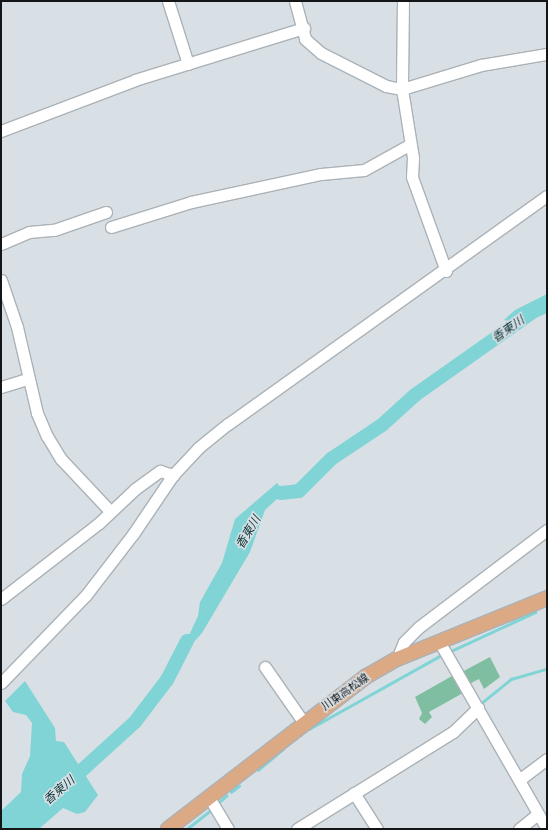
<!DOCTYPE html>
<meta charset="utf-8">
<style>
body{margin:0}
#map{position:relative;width:548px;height:830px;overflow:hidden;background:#d9e0e5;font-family:Mulish,"Noto Sans JP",sans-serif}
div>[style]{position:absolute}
.green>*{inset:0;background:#7fbea0}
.water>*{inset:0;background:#81d4d6}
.stream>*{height:2.5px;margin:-1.25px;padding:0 1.25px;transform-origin:1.25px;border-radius:1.25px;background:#81d4d6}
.river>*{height:14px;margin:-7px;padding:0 7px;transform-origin:7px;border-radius:7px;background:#81d4d6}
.roads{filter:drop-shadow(1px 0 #abb2b7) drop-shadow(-1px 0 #abb2b7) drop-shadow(0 1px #abb2b7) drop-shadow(0 -1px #abb2b7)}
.minor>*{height:11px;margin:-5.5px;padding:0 5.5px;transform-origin:5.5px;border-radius:5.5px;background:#fff}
.major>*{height:14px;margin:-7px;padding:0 7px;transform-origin:7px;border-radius:7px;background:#dca985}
span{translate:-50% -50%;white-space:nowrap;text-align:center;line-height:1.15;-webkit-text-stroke:3px #d9e0e5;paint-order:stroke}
.street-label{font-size:11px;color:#131517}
.water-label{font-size:12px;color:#0e3739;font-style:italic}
.frame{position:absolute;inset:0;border:2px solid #131517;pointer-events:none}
</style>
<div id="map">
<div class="green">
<div style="clip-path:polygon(490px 657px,500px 677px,484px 689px,479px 679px,467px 685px,460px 673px)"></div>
<div style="clip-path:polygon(452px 676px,463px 693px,429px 712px,432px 717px,425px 724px,419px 719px,422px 713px,415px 697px)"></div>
</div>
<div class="water">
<div style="clip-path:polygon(547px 294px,547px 313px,520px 325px,504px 320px,515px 310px)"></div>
<div style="clip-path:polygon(277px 483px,285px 492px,297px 489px,302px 493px,294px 498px,277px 499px,265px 510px,250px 552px,202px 633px,177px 661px,198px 616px,200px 602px,222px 563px,235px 519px)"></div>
<div style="clip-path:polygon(25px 681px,55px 728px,56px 741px,64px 742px,98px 795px,85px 812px,77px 814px,63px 808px,39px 829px,1px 829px,1px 811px,21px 792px,22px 774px,30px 756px,32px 723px,26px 715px,13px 712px,5px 701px)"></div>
</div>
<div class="stream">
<div style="left:449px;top:652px;width:95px;rotate:-24.9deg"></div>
<div style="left:479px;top:705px;width:41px;rotate:-39.1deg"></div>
<div style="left:511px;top:679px;width:37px;rotate:-16deg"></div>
<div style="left:309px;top:729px;width:154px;rotate:-29.2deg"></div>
<div style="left:258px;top:770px;width:33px;rotate:-40deg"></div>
<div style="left:231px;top:792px;width:10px;rotate:-37deg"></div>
<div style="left:218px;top:803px;width:11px;rotate:-41deg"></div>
<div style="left:188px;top:828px;width:31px;rotate:-38deg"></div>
</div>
<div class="river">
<div style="left:281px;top:493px;width:18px;rotate:-6deg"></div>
<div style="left:299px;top:491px;width:45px;rotate:-45deg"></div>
<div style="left:331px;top:459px;width:61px;rotate:-33.7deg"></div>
<div style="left:382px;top:425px;width:45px;rotate:-42.3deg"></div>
<div style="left:415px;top:395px;width:161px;rotate:-35.2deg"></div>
<div style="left:69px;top:782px;width:89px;rotate:-42.3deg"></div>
<div style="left:135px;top:722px;width:53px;rotate:-52.7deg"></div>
<div style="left:167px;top:680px;width:44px;rotate:-62.9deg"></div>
</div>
<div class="roads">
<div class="minor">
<div style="left:168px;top:1px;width:66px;rotate:72.4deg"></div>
<div style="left:295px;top:1px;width:39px;rotate:75deg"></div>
<div style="left:305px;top:39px;width:21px;rotate:41deg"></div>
<div style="left:321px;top:53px;width:73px;rotate:26.9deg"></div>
<div style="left:386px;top:86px;width:16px;rotate:11deg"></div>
<div style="left:402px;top:89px;width:83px;rotate:-16.9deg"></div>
<div style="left:481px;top:65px;width:67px;rotate:-9.5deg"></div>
<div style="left:403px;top:1px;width:88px;rotate:90.7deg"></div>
<div style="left:402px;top:89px;width:70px;rotate:80.9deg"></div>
<div style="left:413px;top:158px;width:19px;rotate:93deg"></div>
<div style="left:412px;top:177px;width:100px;rotate:70.1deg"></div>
<div style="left:1px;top:131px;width:143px;rotate:-20.8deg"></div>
<div style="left:135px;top:80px;width:177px;rotate:-17.1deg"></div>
<div style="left:111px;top:227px;width:84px;rotate:-17.4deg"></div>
<div style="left:191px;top:202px;width:133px;rotate:-12.2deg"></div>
<div style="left:321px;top:174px;width:43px;rotate:-5.3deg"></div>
<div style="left:364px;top:170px;width:51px;rotate:-29.1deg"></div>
<div style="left:1px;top:244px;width:30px;rotate:-23deg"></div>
<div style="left:29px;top:232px;width:25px;rotate:-5deg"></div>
<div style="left:54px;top:230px;width:55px;rotate:-19.1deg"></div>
<div style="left:1px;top:280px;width:50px;rotate:71.2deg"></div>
<div style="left:17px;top:327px;width:88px;rotate:76.9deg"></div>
<div style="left:37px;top:413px;width:25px;rotate:67deg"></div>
<div style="left:47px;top:436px;width:27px;rotate:59deg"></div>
<div style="left:61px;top:459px;width:71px;rotate:46.7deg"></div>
<div style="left:1px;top:387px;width:28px;rotate:-17deg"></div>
<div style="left:1px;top:599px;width:124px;rotate:-37.8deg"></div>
<div style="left:99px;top:523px;width:50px;rotate:-43.4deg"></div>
<div style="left:135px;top:489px;width:31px;rotate:-36deg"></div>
<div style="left:160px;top:471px;width:14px;rotate:17deg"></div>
<div style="left:173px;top:475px;width:37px;rotate:-47deg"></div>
<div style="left:198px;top:448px;width:38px;rotate:-39deg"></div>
<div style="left:228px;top:424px;width:392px;rotate:-35.6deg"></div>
<div style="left:440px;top:643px;width:215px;rotate:60.1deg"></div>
<div style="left:397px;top:659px;width:18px;rotate:-68deg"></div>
<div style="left:404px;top:642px;width:21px;rotate:-45deg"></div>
<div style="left:419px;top:627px;width:161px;rotate:-37.2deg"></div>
<div style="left:265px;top:667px;width:68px;rotate:55.1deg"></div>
<div style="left:1px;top:683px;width:122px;rotate:-46deg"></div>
<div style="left:86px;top:595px;width:77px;rotate:-52.4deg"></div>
<div style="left:133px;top:534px;width:71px;rotate:-55.9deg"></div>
<div style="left:519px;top:780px;width:35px;rotate:-37deg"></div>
<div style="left:354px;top:793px;width:43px;rotate:57.4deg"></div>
<div style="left:210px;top:799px;width:35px;rotate:59deg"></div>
<div style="left:297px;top:829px;width:184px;rotate:-31.9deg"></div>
<div style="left:453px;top:732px;width:35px;rotate:-44deg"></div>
<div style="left:519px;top:829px;width:22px;rotate:-39deg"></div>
</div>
<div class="major">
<div style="left:168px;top:829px;width:251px;rotate:-37.6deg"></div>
<div style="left:367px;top:676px;width:34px;rotate:-30deg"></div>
<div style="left:397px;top:659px;width:162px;rotate:-22.1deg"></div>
</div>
</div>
<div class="street-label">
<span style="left:345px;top:692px;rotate:-35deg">川東高松線</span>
</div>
<div class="water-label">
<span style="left:508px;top:329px;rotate:-35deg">香東川</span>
<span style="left:248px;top:532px;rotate:-59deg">香東川</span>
<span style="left:59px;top:790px;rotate:-41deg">香東川</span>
</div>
<div class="frame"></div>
</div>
